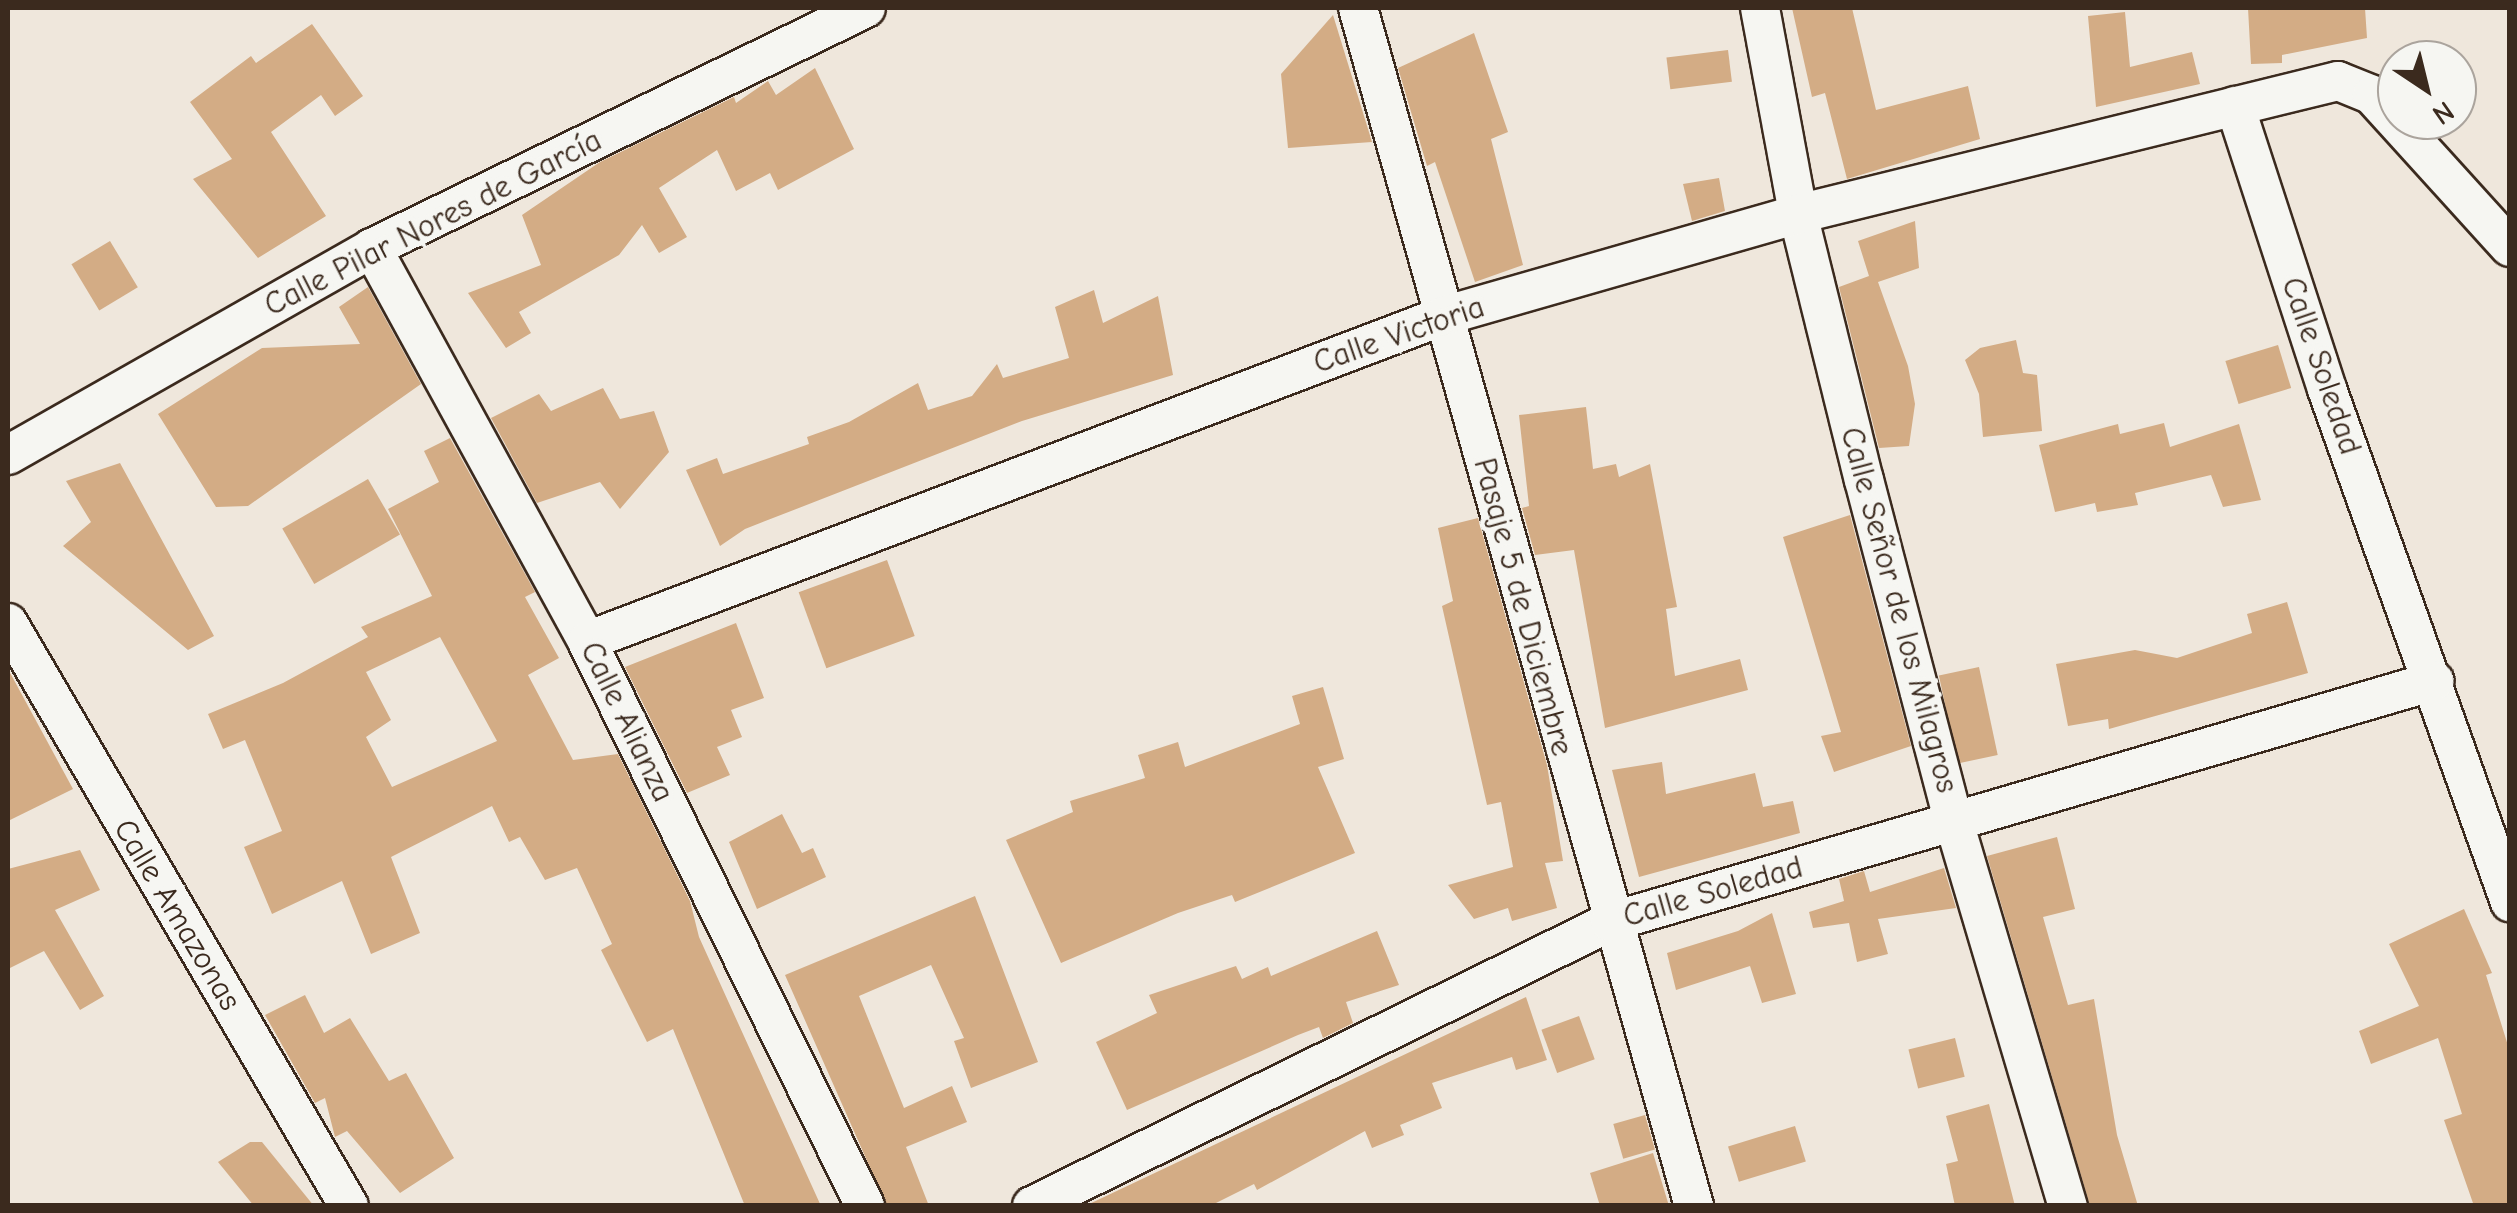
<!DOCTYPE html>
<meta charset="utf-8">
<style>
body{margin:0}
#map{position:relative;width:2517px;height:1213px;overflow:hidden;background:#efe7dc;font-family:"Comic Neue",sans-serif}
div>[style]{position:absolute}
.building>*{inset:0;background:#d3ac85;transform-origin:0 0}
.roads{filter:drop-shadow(2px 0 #3b2a1e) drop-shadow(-2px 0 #3b2a1e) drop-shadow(0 2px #3b2a1e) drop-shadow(0 -2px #3b2a1e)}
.minor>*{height:38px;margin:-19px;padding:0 19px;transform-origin:19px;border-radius:19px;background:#f6f6f2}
span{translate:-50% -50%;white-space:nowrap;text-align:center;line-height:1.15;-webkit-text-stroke:10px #f6f6f2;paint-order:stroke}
.street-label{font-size:32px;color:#3b2a1e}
.frame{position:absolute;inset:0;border:10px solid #3b2a1e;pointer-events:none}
.north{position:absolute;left:2377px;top:40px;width:100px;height:100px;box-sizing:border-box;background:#f6f6f2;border:2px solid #aba49d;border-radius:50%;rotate:145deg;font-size:28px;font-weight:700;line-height:40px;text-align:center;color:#3b2a1e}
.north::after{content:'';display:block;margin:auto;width:35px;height:45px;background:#3b2a1e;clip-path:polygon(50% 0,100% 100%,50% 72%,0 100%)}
</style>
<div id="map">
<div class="building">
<div style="clip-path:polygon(1792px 8px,1852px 8px,1876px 110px,1968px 86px,1980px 139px,1847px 179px,1825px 93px,1812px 97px)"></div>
<div style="clip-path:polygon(2248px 8px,2365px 8px,2367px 38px,2282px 55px,2282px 63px,2251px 64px)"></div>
<div style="clip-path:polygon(2125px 12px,2130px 67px,2192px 52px,2200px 84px,2096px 107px,2088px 16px)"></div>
<div style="clip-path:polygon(1333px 15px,1372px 142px,1288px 148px,1281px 74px)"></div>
<div style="clip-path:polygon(312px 24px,363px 96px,335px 116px,321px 95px,271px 132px,326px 216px,258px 258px,193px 179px,232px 159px,190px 102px,251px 56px,256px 63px)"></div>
<div style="clip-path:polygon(1474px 33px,1508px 132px,1491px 139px,1523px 265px,1475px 282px,1435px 162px,1427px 166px,1398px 68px)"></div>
<div style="left:1728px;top:50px;width:32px;height:62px;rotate:83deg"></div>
<div style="clip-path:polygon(815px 68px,854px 149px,778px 190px,770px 173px,736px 191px,717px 150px,659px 188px,687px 237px,659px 253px,642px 225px,619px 255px,519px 312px,531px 333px,506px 348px,468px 293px,541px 265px,522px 215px,600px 162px,734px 97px,736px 103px,768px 81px,776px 95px)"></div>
<div style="clip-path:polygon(1719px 178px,1725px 211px,1692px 221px,1683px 184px)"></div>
<div style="clip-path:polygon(1915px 221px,1919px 268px,1878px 282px,1908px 366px,1915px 404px,1909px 446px,1879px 448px,1839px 287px,1869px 276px,1858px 241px)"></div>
<div style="left:110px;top:241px;width:54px;height:45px;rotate:59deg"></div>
<div style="clip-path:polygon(368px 287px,421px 384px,248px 506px,216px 507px,158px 414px,262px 348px,360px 344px,339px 307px)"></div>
<div style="clip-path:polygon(1094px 290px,1103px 323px,1158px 296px,1173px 375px,1022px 421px,745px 529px,720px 546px,686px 470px,717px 458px,723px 474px,809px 444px,807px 437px,849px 422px,918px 383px,928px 410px,972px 396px,997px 364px,1003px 378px,1069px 358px,1055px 307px)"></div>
<div style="clip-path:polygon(2016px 340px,2023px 373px,2037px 375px,2042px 431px,1983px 437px,1979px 394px,1965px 360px,1980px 348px)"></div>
<div style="left:2278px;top:345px;width:45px;height:55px;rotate:73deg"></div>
<div style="clip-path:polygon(603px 388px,620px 419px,654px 411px,669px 452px,620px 509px,600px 482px,537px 503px,491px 418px,539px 394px,551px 411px)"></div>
<div style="clip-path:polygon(1586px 407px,1593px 469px,1616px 464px,1619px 477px,1650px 464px,1677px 607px,1666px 609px,1675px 676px,1740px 659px,1748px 690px,1605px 728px,1574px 550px,1535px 555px,1522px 508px,1529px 506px,1519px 415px)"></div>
<div style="clip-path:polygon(2164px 423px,2170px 447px,2239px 424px,2261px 500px,2223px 507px,2211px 475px,2135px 493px,2138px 505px,2097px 512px,2095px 503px,2055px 512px,2039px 445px,2118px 424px,2120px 434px)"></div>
<div style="clip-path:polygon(evenodd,450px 438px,535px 592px,525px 597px,559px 658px,528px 675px,573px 760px,618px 754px,690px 901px,699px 937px,821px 1206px,745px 1206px,673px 1029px,647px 1042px,601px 950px,612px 944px,577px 868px,545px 880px,520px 837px,509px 842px,492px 806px,391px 857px,420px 933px,371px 954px,342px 881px,272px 914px,244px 847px,282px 831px,245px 740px,223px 749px,208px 714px,283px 683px,368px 637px,361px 627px,432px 596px,388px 509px,439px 482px,424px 451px,450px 438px,440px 637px,497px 741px,392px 787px,366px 737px,391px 720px,366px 672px,440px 637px)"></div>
<div style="clip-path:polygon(120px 463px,214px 636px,188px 650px,63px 546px,91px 522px,66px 481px)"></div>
<div style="left:368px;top:479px;width:64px;height:99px;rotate:60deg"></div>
<div style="clip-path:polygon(1850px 515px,1911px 746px,1834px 772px,1821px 736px,1841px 732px,1783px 537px)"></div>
<div style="clip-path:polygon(1478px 518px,1547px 765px,1563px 861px,1545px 863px,1557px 908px,1512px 921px,1508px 908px,1474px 919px,1448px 885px,1513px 867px,1501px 802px,1487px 805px,1442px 606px,1453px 601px,1438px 528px)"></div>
<div style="left:887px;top:560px;width:81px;height:94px;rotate:70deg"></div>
<div style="clip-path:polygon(2287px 602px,2308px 673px,2109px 729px,2108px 719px,2068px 726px,2056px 664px,2135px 650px,2177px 658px,2252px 633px,2247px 614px)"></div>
<div style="clip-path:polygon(736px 623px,764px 698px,731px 710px,742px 737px,717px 747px,730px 775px,687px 793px,625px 667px)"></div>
<div style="left:1979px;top:667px;width:90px;height:41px;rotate:78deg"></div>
<div style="clip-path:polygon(8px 669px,73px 789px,8px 821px)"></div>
<div style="clip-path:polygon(1323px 687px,1344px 759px,1318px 767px,1355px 853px,1235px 902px,1232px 895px,1178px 913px,1061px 963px,1006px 840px,1073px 812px,1070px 801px,1145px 778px,1138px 755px,1178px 742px,1185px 767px,1300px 724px,1292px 696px)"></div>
<div style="clip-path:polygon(1662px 762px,1666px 794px,1755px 773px,1763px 807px,1793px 801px,1800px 833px,1639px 877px,1612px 770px)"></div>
<div style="clip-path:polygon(782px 814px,802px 853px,813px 848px,826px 877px,757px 909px,729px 842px)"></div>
<div style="clip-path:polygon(2057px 837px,2075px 909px,2043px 917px,2068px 1005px,2094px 999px,2117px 1135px,2138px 1206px,2090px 1206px,1987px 856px)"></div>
<div style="clip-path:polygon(80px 850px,100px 890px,55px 910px,104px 996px,80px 1010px,44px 951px,8px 969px,8px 869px)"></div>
<div style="clip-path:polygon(1944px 868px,1956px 908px,1878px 919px,1888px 954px,1857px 962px,1849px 923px,1813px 928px,1809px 912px,1844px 901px,1839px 879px,1864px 871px,1870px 892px)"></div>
<div style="clip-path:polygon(975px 896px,1038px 1062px,971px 1088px,954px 1041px,964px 1038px,931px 965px,859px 996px,904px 1108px,952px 1086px,967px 1122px,906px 1147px,929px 1206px,887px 1206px,785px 975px)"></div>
<div style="clip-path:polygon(2464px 909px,2492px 973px,2486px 975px,2510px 1052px,2510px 1206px,2474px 1206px,2444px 1120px,2462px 1114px,2438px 1038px,2371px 1064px,2359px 1031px,2419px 1006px,2389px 944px)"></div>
<div style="clip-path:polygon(1772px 913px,1796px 994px,1762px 1003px,1750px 966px,1676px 990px,1667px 953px,1738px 931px)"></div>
<div style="clip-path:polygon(1377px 931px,1399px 985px,1346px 1002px,1353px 1023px,1323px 1038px,1319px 1027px,1298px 1035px,1127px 1110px,1096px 1042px,1157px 1013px,1149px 995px,1236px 966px,1242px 979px,1268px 967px,1271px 976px)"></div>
<div style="clip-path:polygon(305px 995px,324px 1033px,350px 1018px,389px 1081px,406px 1073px,454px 1158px,400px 1193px,347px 1131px,335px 1137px,325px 1098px,315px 1103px,265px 1015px)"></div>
<div style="clip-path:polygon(1526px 997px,1547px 1060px,1516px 1070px,1512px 1057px,1432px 1083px,1442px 1108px,1400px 1125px,1404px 1135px,1372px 1148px,1365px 1131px,1257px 1190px,1254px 1184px,1210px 1206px,1085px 1206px)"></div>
<div style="left:1579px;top:1016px;width:46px;height:40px;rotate:70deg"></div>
<div style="left:1955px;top:1038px;width:40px;height:48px;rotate:76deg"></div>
<div style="clip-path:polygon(1989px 1104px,2015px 1206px,1955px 1206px,1946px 1164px,1958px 1161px,1946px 1116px)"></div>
<div style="left:1645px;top:1115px;width:36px;height:33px;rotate:74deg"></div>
<div style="left:1795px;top:1126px;width:37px;height:70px;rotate:73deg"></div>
<div style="clip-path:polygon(250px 1142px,262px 1142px,314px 1206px,254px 1206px,218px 1162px)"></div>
<div style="clip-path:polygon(1653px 1153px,1669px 1206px,1600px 1206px,1590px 1173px)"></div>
</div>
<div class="roads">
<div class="minor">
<div style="left:1358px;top:8px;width:1244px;rotate:74.33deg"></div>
<div style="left:1760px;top:8px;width:209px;rotate:79.5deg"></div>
<div style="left:1798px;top:214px;width:274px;rotate:76.1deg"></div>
<div style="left:1864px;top:480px;width:354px;rotate:75.3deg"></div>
<div style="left:1954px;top:822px;width:401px;rotate:73.5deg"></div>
<div style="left:2235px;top:106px;width:298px;rotate:72deg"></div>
<div style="left:2327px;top:389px;width:545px;rotate:70.37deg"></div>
<div style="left:372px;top:248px;width:448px;rotate:61.3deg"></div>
<div style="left:587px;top:641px;width:630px;rotate:63.8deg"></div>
<div style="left:8px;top:455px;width:419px;rotate:-29.6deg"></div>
<div style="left:372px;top:248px;width:549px;rotate:-25.91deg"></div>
<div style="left:8px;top:623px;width:675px;rotate:59.68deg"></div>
<div style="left:587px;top:641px;width:916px;rotate:-20.79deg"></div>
<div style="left:1443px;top:316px;width:369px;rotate:-16deg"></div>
<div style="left:1798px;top:214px;width:556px;rotate:-13.84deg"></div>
<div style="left:2338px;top:81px;width:37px;rotate:22deg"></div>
<div style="left:2372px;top:95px;width:205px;rotate:47.8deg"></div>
<div style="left:1032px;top:1206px;width:644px;rotate:-26.17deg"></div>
<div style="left:1610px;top:922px;width:859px;rotate:-16.3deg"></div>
</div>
</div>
<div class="street-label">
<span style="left:433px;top:223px;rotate:-27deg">Calle Pilar Nores de García</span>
<span style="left:1399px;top:335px;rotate:-19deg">Calle Victoria</span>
<span style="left:2321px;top:366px;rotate:71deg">Calle Soledad</span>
<span style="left:1523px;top:607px;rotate:75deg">Pasaje 5 de Diciembre</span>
<span style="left:1899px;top:610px;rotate:75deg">Calle Señor de los Milagros</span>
<span style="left:627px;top:722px;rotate:64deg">Calle Alianza</span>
<span style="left:1713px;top:892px;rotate:-16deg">Calle Soledad</span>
<span style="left:177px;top:915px;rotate:59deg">Calle Amazonas</span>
</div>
<div class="frame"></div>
<div class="north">N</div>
</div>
